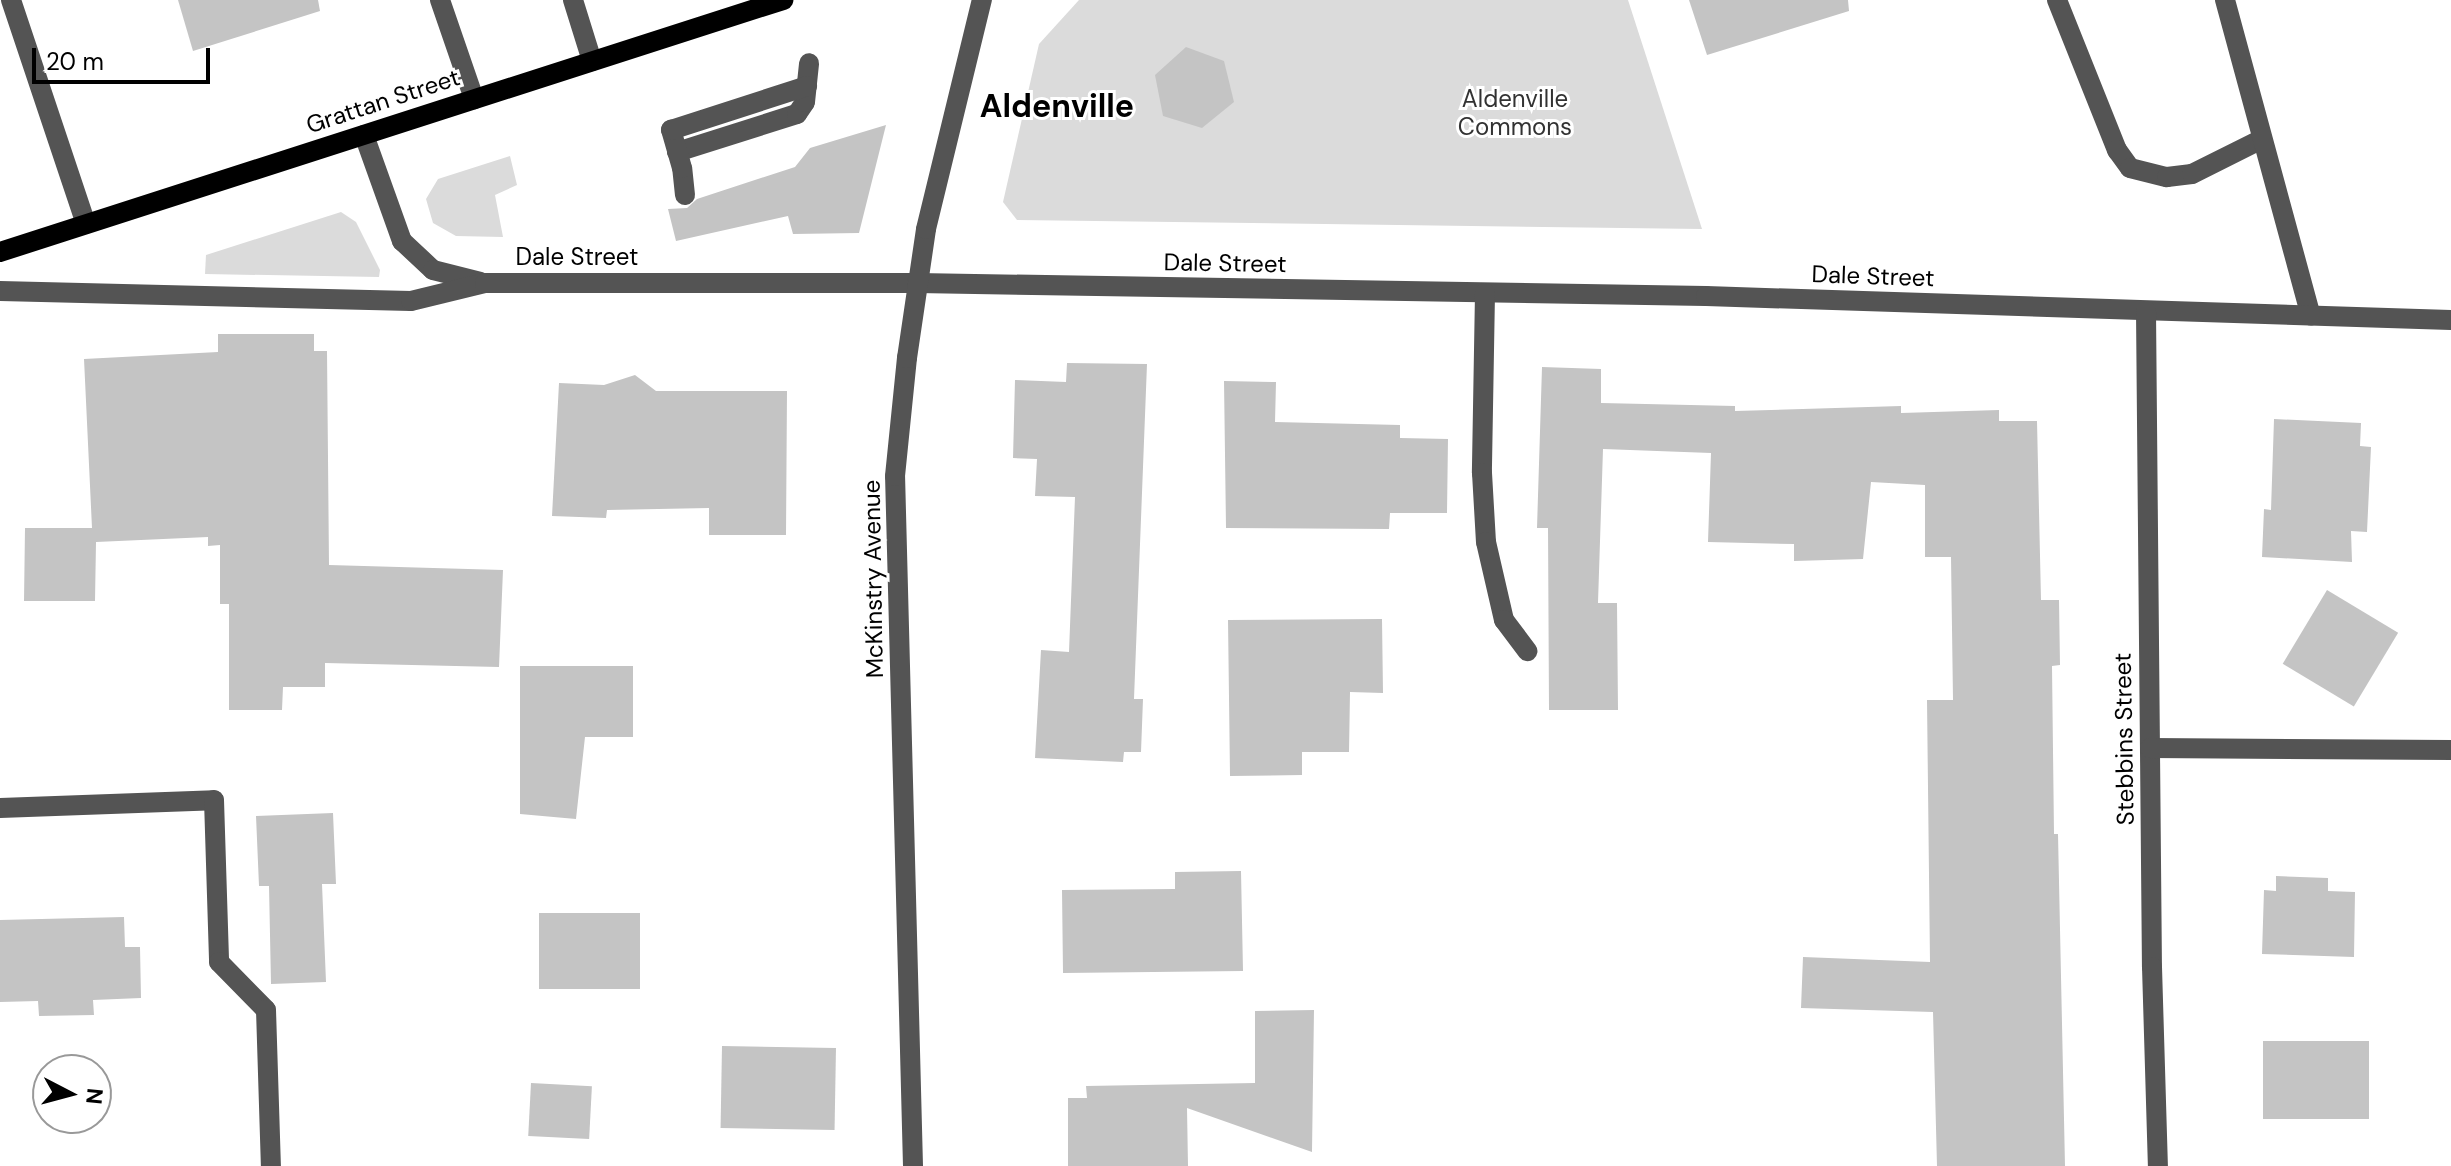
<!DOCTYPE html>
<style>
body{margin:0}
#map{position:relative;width:2451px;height:1166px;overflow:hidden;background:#fff;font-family:"DM Sans",sans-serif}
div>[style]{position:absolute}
.green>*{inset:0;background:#dbdbdb}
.building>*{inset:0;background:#c4c4c4;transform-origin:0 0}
.minor>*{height:20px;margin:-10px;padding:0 10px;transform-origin:10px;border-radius:10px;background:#545454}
.major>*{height:20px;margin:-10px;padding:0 10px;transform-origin:10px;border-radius:10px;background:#000}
span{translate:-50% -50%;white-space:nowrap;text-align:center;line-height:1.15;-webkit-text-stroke:6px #fff;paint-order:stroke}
.park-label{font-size:24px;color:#323232}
.street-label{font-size:24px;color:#000}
.district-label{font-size:32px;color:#000;font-weight:700}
.north{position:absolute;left:32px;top:1054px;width:80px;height:80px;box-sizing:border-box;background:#fff;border:2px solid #999;border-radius:50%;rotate:96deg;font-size:22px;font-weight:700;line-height:32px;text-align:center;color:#000}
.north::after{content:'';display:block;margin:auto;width:28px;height:36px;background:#000;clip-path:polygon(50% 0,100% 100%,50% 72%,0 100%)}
.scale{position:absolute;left:32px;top:48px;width:178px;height:36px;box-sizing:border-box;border:4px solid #000;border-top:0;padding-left:10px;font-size:24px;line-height:28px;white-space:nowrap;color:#000;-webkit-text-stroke:6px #fff;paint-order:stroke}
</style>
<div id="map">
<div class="green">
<div style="clip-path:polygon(1079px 0,1628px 0,1702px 229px,1017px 220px,1003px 202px,1039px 44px)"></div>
<div style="clip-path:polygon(510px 156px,517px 185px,495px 195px,503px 237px,456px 236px,433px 223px,426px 199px,438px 179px)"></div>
<div style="clip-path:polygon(341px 212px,356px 222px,380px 270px,379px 277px,205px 274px,206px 255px)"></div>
</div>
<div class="building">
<div style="clip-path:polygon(178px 0,318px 0,320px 11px,193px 51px)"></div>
<div style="clip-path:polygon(1689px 0,1848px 0,1849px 11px,1707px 55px)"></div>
<div style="clip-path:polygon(1186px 47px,1224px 61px,1234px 102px,1202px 128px,1163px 116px,1155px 75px)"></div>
<div style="clip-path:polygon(886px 125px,859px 233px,793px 234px,788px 216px,676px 241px,668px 209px,687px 208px,697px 199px,795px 167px,810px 148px)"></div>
<div style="clip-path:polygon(218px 334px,314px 334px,314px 351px,327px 351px,329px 565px,503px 570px,499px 667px,325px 663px,325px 687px,283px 687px,282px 710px,229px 710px,229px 604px,220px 604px,220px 545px,208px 546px,208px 537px,96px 542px,95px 601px,24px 601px,25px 528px,92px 528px,84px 359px,218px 352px)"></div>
<div style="clip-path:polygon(1067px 363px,1147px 364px,1134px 699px,1143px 699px,1141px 752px,1124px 752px,1123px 762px,1035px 758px,1041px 650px,1069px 652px,1075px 497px,1035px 496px,1037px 459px,1013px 458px,1015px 380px,1066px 382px)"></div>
<div style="clip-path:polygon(1542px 367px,1601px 369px,1601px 403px,1735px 406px,1735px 411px,1901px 406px,1901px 413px,1999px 410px,1999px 421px,2037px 421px,2041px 600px,2059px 600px,2060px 665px,2052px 666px,2054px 834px,2058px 834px,2065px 1166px,1937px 1166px,1933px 1012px,1801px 1008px,1803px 957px,1930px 962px,1927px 700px,1953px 700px,1951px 557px,1925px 557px,1925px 485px,1871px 482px,1863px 559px,1794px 561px,1794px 544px,1708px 542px,1711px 453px,1603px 449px,1598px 603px,1617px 603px,1618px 710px,1549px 710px,1548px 528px,1537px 528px)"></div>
<div style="clip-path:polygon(635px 375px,656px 391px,787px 391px,786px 535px,709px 535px,709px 508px,607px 510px,606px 518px,552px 516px,559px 383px,604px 385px)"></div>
<div style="clip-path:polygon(1224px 381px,1276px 382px,1275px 422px,1400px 425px,1400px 438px,1448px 439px,1447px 513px,1390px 513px,1389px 529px,1226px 528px)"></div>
<div style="clip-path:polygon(2274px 419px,2361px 423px,2360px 446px,2371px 447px,2367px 532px,2351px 531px,2352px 562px,2262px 557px,2264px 509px,2271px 510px)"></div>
<div style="left:2327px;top:590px;width:83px;height:86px;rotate:31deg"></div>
<div style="clip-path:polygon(1382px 619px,1383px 693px,1350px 692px,1349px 752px,1302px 752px,1302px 775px,1230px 776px,1228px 620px)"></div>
<div style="clip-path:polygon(520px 666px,633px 666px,633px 737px,585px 737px,576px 819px,520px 814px)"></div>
<div style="clip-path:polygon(333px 813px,336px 884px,322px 884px,326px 982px,271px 984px,269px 886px,259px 886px,256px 816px)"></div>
<div style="clip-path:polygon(1241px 871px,1243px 971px,1063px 973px,1062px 890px,1175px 889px,1175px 872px)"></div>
<div style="clip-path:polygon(2276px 876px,2328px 878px,2328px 891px,2355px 892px,2354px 957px,2262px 954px,2264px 890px,2276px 891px)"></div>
<div style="left:539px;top:913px;width:101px;height:76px"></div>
<div style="clip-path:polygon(124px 917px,125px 947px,140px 947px,141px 998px,93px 1000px,94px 1015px,39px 1016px,38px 1001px,0 1002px,0 920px)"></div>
<div style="clip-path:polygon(1314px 1010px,1312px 1152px,1187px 1108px,1188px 1166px,1068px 1166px,1068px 1098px,1087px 1098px,1086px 1086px,1255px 1083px,1255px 1011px)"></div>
<div style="left:2263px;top:1041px;width:106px;height:78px"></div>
<div style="left:722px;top:1046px;width:114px;height:82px;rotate:1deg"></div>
<div style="left:531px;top:1083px;width:61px;height:53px;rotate:3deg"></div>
</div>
<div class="minor">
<div style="left:11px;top:0;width:236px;rotate:71.5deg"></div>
<div style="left:440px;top:0;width:105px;rotate:71deg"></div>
<div style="left:573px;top:0;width:64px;rotate:72.7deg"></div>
<div style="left:2057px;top:0;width:162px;rotate:68.2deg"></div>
<div style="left:2117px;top:150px;width:22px;rotate:54deg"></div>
<div style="left:2130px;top:168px;width:38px;rotate:14deg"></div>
<div style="left:2167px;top:177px;width:25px;rotate:-7deg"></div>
<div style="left:2192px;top:174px;width:78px;rotate:-26.6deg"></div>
<div style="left:2225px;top:0;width:327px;rotate:74.8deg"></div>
<div style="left:364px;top:135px;width:113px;rotate:70.3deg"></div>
<div style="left:402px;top:241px;width:42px;rotate:43.1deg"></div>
<div style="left:433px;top:270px;width:49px;rotate:14deg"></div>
<div style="left:677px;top:152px;width:126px;rotate:-17.6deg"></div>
<div style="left:797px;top:114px;width:14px;rotate:-56deg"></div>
<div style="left:805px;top:102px;width:39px;rotate:-84deg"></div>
<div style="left:685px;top:195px;width:27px;rotate:-96deg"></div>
<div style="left:682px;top:168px;width:40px;rotate:-106deg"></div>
<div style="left:671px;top:130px;width:143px;rotate:-17.9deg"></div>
<div style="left:0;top:291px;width:411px;rotate:1.4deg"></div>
<div style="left:411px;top:301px;width:76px;rotate:-13.7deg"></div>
<div style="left:485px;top:283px;width:432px"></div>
<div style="left:917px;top:283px;width:789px;rotate:0.94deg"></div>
<div style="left:1706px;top:296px;width:745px;rotate:1.85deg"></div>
<div style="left:1485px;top:293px;width:180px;rotate:91deg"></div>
<div style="left:1482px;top:473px;width:69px;rotate:86.7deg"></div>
<div style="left:1486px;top:542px;width:80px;rotate:77deg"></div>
<div style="left:1504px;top:620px;width:39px;rotate:53deg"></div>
<div style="left:2146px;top:311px;width:656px;rotate:89.48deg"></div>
<div style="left:2152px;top:967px;width:199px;rotate:88.3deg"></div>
<div style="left:2150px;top:748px;width:301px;rotate:0.4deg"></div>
<div style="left:0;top:808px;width:214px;rotate:-2.1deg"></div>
<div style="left:214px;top:800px;width:162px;rotate:88.2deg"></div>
<div style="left:219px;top:962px;width:67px;rotate:45.6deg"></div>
<div style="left:266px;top:1010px;width:156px;rotate:88.2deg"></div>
<div style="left:913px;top:1166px;width:690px;rotate:-91.49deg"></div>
<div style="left:895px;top:476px;width:119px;rotate:-84.2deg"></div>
<div style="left:907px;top:358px;width:130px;rotate:-81.6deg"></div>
<div style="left:926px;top:229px;width:236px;rotate:-76.3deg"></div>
</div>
<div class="major">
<div style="left:0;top:252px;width:823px;rotate:-17.84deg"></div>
</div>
<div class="park-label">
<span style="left:1515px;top:113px">Aldenville<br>Commons</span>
</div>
<div class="street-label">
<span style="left:383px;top:101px;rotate:-18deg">Grattan Street</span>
<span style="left:577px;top:257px">Dale Street</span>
<span style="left:1225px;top:263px;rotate:1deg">Dale Street</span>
<span style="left:1873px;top:276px;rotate:2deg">Dale Street</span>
<span style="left:873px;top:579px;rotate:-91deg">McKinstry Avenue</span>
<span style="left:2124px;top:739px;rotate:-91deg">Stebbins Street</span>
</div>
<div class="district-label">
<span style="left:1057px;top:106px">Aldenville</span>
</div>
<div class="north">N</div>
<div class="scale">20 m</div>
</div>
